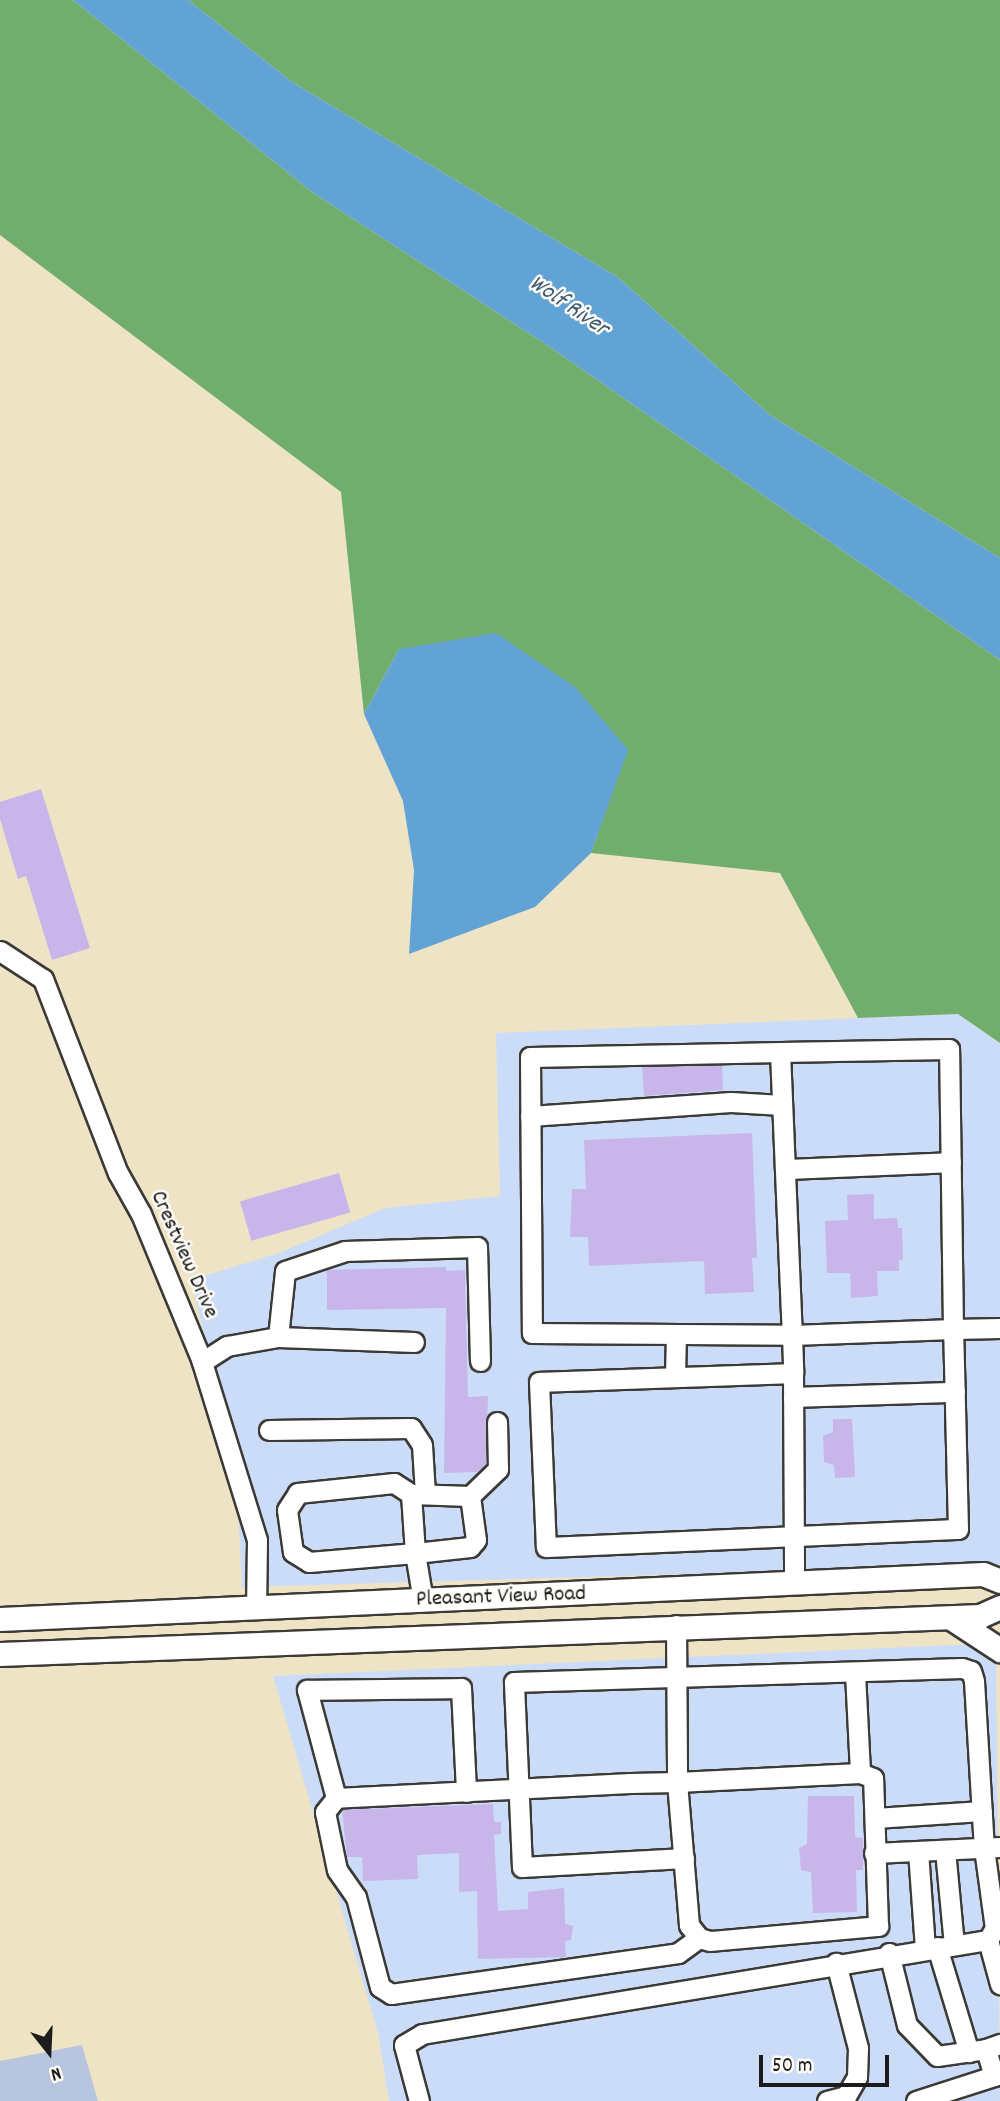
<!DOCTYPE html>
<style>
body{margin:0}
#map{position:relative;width:1000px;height:2101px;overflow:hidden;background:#eee4c5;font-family:Dekko,sans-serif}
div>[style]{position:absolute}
.built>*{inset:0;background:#cbdcf9}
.industrial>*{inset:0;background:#b7c5de}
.forest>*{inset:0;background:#71ae6e}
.water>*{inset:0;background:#62a3d5}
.building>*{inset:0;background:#c8b6eb;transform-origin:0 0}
.roads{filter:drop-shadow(2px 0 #3c3a35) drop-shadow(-2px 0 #3c3a35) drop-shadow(0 2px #3c3a35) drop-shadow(0 -2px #3c3a35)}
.minor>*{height:19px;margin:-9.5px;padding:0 9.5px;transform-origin:9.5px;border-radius:9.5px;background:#fff}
.major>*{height:23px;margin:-11.5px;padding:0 11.5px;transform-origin:11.5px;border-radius:11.5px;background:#fff}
span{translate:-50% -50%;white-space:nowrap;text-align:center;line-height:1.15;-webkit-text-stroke:5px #fdfcf7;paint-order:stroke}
.street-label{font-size:23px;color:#1c1c1c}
.water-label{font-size:24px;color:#3c596f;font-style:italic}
.north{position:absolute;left:14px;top:2017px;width:70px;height:70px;-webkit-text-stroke:5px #fdfcf7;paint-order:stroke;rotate:162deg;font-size:19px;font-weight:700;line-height:28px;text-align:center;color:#1c1c1c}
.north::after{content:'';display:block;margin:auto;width:24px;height:32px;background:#1c1c1c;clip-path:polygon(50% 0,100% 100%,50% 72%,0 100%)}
.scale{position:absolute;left:759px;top:2055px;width:130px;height:32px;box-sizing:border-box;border:4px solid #1c1c1c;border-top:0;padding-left:9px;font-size:21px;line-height:24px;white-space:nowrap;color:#1c1c1c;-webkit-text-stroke:5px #fdfcf7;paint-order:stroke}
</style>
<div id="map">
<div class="built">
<div style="clip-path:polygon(958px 1014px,1000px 1043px,1000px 1565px,242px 1587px,236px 1467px,191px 1280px,279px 1253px,385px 1208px,500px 1196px,496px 1033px)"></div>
<div style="clip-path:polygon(996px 1643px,1000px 2101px,389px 2101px,378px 2033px,273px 1676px)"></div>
</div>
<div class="industrial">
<div style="clip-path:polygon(82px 2045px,98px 2101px,0 2101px,0 2061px)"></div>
</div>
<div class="forest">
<div style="clip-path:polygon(0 0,73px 0,312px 192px,550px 347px,1000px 660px,1000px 1043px,958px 1014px,858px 1018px,780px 873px,591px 853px,627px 750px,399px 649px,364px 714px,341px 492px,0 235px)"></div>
<div style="clip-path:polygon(188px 0,1000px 0,1000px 558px,770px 415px,619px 278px,292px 82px)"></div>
</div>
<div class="water">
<div style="clip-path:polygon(73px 0,188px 0,292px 82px,619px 278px,770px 415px,1000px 558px,1000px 660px,550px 347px,312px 192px)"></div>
<div style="clip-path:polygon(496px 633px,575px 687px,628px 750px,591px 853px,535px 907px,409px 954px,414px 870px,403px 801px,364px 714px,399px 649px)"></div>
</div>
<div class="building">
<div style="clip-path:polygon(41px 789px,90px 948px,52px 960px,26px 876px,18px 879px,0 819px,0 802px)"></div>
<div style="clip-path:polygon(722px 1065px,723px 1090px,644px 1096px,642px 1067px)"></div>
<div style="clip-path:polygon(752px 1133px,757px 1257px,752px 1258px,754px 1292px,705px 1294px,704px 1261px,589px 1266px,588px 1237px,570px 1237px,572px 1189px,586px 1189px,584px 1140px)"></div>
<div style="left:339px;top:1173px;width:41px;height:103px;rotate:74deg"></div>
<div style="clip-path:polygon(874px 1194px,874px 1219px,897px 1218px,898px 1228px,902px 1228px,903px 1260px,899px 1260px,899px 1271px,877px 1271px,878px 1296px,851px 1298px,850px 1273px,827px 1273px,825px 1221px,848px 1220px,847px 1195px)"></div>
<div style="clip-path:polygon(446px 1267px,446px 1271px,465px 1270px,468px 1397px,488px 1396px,486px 1464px,477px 1472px,444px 1473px,446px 1308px,327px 1310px,327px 1270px)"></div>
<div style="clip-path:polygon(833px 1419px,852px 1419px,855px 1477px,835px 1478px,834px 1465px,824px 1462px,823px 1436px,833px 1432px)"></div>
<div style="clip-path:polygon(808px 1796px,854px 1796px,855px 1837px,863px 1838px,863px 1870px,856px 1870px,857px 1912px,813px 1913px,811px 1872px,801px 1870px,799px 1848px,807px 1844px)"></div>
<div style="clip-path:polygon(493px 1804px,494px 1822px,501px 1822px,501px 1834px,494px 1835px,498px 1911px,528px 1909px,528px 1892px,564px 1888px,565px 1924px,573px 1926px,571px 1940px,565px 1941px,566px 1957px,478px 1959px,477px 1891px,459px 1892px,459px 1853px,417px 1855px,418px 1879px,363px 1881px,362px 1857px,347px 1857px,342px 1810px)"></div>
</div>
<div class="roads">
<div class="minor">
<div style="left:0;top:951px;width:51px;rotate:33.1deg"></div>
<div style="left:43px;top:979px;width:208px;rotate:68.9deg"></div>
<div style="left:118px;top:1173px;width:47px;rotate:60.7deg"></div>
<div style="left:141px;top:1214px;width:157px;rotate:67.5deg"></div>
<div style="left:201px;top:1359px;width:189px;rotate:72.8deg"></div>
<div style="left:257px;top:1540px;width:68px;rotate:90.8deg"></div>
<div style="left:780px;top:1052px;width:283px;rotate:87.6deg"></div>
<div style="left:792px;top:1335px;width:38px;rotate:88deg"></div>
<div style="left:793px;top:1373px;width:254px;rotate:178deg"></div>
<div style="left:539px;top:1382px;width:165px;rotate:87.6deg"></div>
<div style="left:546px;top:1547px;width:412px;rotate:-2.5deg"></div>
<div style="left:958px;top:1529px;width:200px;rotate:-91.4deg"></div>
<div style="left:953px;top:1329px;width:280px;rotate:-90.8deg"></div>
<div style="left:949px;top:1049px;width:169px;rotate:179deg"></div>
<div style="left:780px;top:1052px;width:46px;rotate:178.8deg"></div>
<div style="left:734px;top:1053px;width:204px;rotate:178.9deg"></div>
<div style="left:530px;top:1057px;width:276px;rotate:89.6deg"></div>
<div style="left:532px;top:1333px;width:260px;rotate:0.4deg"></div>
<div style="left:792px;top:1335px;width:161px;rotate:-2.1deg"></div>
<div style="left:953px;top:1329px;width:47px;rotate:-1.2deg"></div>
<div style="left:530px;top:1116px;width:201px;rotate:-4deg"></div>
<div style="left:731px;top:1102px;width:51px;rotate:3.4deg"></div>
<div style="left:785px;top:1169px;width:166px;rotate:-2.4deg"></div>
<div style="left:278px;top:1337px;width:66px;rotate:-83.9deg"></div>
<div style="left:285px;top:1271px;width:63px;rotate:-18.4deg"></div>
<div style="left:345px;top:1251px;width:132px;rotate:-1.7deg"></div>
<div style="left:477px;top:1247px;width:114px;rotate:88.5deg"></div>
<div style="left:202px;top:1362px;width:30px;rotate:-33deg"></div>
<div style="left:227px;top:1346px;width:52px;rotate:-10deg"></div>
<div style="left:278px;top:1337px;width:136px;rotate:2.1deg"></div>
<div style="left:793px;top:1373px;width:211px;rotate:89.7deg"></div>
<div style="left:675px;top:1375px;width:41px;rotate:-88.6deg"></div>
<div style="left:793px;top:1397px;width:162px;rotate:-1.8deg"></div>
<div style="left:269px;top:1430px;width:142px;rotate:-0.8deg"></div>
<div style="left:411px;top:1428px;width:20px;rotate:57deg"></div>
<div style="left:422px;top:1445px;width:49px;rotate:86.5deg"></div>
<div style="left:411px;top:1494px;width:20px;rotate:-147deg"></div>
<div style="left:394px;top:1483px;width:97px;rotate:174.1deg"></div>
<div style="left:298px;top:1493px;width:20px;rotate:123deg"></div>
<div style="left:287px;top:1510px;width:42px;rotate:81.9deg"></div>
<div style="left:293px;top:1552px;width:19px;rotate:32deg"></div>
<div style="left:309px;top:1562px;width:106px;rotate:-4.9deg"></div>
<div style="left:415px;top:1553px;width:59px;rotate:-93.9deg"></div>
<div style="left:411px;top:1494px;width:59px;rotate:1.9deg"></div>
<div style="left:470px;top:1496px;width:44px;rotate:82.2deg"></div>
<div style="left:476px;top:1540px;width:9px;rotate:131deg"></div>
<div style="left:470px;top:1547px;width:55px;rotate:173.8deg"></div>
<div style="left:415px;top:1553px;width:49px;rotate:80.5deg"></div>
<div style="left:470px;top:1496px;width:39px;rotate:-44deg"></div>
<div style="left:498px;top:1469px;width:47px;rotate:-91.2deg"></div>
<div style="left:676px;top:1625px;width:157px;rotate:89.6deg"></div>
<div style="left:677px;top:1782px;width:144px;rotate:85.2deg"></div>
<div style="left:689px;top:1925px;width:16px;rotate:52deg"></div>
<div style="left:699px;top:1938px;width:11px;rotate:15deg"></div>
<div style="left:710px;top:1941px;width:169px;rotate:-5.1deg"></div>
<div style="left:878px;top:1926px;width:148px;rotate:-91.9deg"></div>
<div style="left:873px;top:1778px;width:14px;rotate:-159deg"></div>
<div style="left:860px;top:1773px;width:183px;rotate:177.2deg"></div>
<div style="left:677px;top:1782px;width:47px;rotate:178.8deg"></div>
<div style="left:630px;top:1783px;width:294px;rotate:177.1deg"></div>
<div style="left:336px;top:1798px;width:18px;rotate:128deg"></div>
<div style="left:325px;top:1812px;width:59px;rotate:78.3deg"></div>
<div style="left:337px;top:1870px;width:33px;rotate:55deg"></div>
<div style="left:356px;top:1897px;width:93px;rotate:75.1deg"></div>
<div style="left:380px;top:1987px;width:13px;rotate:32deg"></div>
<div style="left:391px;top:1994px;width:290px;rotate:-8.1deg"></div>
<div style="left:678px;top:1953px;width:26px;rotate:-36deg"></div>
<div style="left:855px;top:1673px;width:100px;rotate:87.1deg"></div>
<div style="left:336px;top:1798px;width:112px;rotate:-105deg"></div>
<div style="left:307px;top:1690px;width:154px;rotate:-0.7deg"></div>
<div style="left:461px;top:1688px;width:104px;rotate:87.2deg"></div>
<div style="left:875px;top:1818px;width:107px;rotate:-3.7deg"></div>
<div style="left:945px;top:1850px;width:95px;rotate:84.6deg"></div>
<div style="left:918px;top:1851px;width:98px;rotate:85.9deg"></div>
<div style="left:874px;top:1853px;width:126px;rotate:-2.7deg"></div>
<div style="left:684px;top:1858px;width:162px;rotate:176.8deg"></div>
<div style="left:522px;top:1867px;width:185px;rotate:-92.5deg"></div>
<div style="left:514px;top:1682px;width:448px;rotate:-1.8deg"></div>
<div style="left:962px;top:1668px;width:9px;rotate:18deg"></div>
<div style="left:971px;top:1671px;width:10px;rotate:73deg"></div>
<div style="left:974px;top:1681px;width:167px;rotate:86.6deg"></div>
<div style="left:984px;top:1848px;width:81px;rotate:82.2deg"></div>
<div style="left:995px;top:1928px;width:14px;rotate:120deg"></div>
<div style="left:937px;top:1947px;width:110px;rotate:73.1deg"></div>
<div style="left:889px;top:1953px;width:74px;rotate:76deg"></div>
<div style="left:907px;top:2025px;width:43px;rotate:45.9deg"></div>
<div style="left:937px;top:2056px;width:49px;rotate:-8.1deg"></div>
<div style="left:994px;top:2076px;width:28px;rotate:-107deg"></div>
<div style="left:986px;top:2049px;width:15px;rotate:-20deg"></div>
<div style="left:419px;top:2101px;width:58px;rotate:-105deg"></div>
<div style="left:404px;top:2045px;width:21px;rotate:-31deg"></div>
<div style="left:422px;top:2034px;width:574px;rotate:-9.43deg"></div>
<div style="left:988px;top:1940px;width:46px;rotate:74.7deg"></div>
<div style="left:827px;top:2101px;width:20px;rotate:-15deg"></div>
<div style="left:846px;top:2096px;width:22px;rotate:-60deg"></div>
<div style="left:857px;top:2077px;width:29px;rotate:-88deg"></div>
<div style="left:858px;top:2048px;width:88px;rotate:-104.5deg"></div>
<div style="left:916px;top:2101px;width:88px;rotate:-17.8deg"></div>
</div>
<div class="major">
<div style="left:951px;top:1618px;width:59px;rotate:33.1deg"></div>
<div style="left:0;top:1619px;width:984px;rotate:-2.62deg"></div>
<div style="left:983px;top:1574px;width:18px;rotate:22deg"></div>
<div style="left:0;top:1654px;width:981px;rotate:-2.22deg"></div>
<div style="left:980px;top:1616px;width:22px;rotate:-24deg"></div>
</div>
</div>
<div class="street-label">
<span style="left:183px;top:1255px;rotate:66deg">Crestview Drive</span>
<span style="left:501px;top:1598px;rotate:-2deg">Pleasant View Road</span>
</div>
<div class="water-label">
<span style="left:568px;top:307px;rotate:34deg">Wolf River</span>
</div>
<div class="north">N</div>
<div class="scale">50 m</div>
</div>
